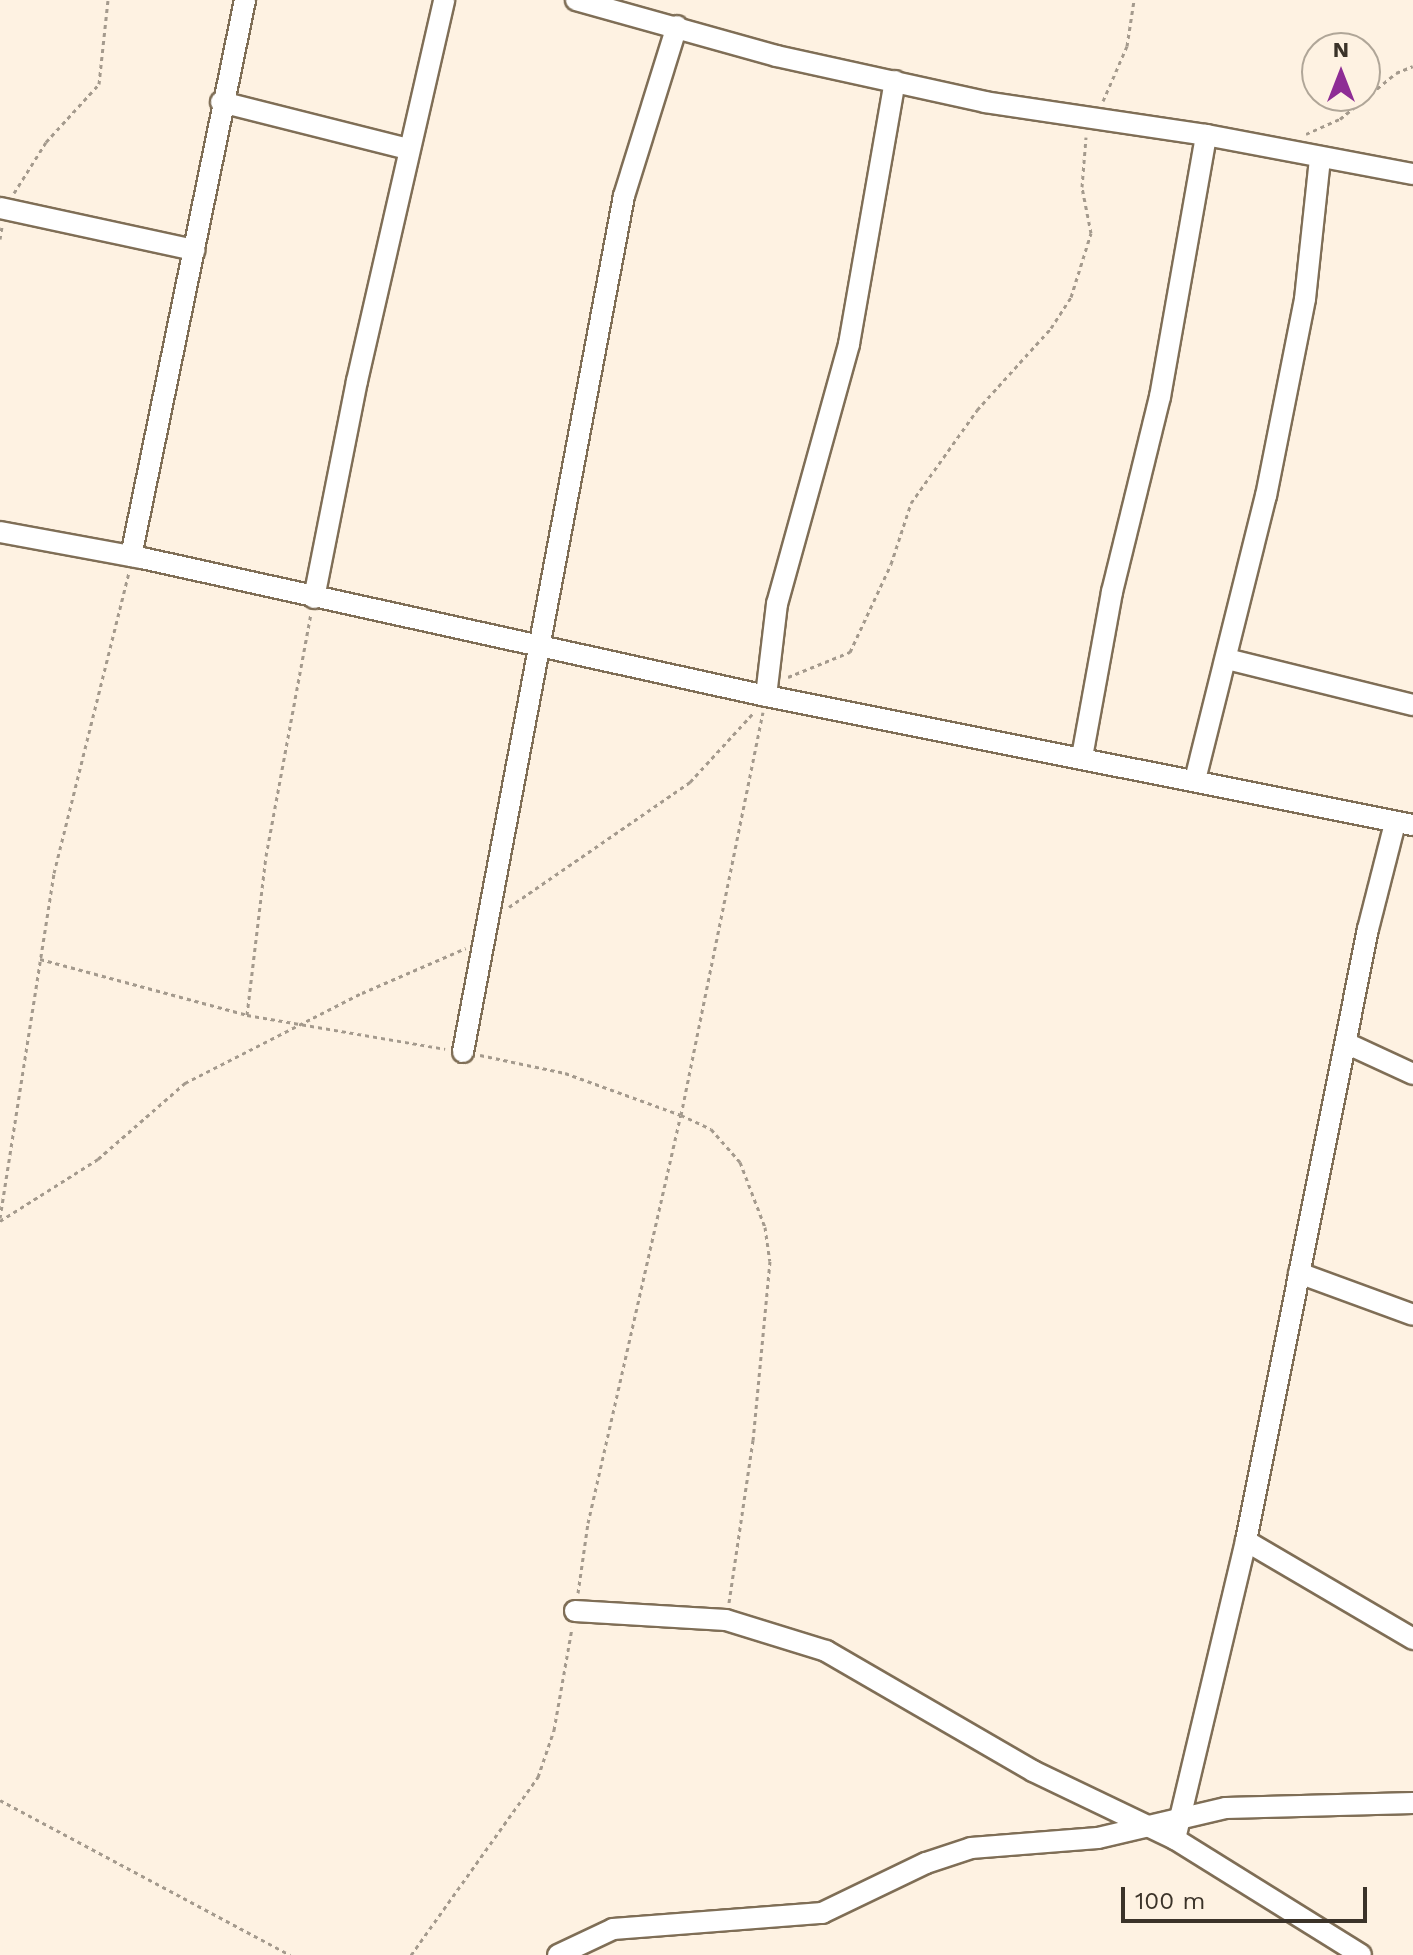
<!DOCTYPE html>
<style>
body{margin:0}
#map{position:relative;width:1413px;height:1955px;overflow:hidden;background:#fef2e2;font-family:"Work Sans",sans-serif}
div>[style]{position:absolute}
.path>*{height:3px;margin-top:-1.5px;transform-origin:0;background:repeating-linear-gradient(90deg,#a49a8d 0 4px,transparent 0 8px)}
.roads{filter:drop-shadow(2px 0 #7f6e56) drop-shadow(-2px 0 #7f6e56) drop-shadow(0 2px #7f6e56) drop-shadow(0 -2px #7f6e56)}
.minor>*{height:20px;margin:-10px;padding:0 10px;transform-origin:10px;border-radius:10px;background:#fff}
span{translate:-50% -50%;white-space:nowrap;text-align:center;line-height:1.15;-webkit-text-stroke:6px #fef2e2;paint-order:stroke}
.north{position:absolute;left:1301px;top:32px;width:80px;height:80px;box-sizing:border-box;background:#fef2e2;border:2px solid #b0a698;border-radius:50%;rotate:0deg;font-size:22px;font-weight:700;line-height:32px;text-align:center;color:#3b3329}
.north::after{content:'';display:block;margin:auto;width:28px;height:36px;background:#8e2d95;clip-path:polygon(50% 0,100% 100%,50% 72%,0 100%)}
.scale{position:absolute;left:1121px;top:1887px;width:246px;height:36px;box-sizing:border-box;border:4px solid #3b3329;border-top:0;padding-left:10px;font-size:24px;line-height:28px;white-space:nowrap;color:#3b3329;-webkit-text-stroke:6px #fef2e2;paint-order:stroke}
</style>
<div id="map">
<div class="path">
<div style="left:1103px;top:101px;width:60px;rotate:-66.4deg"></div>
<div style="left:1127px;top:46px;width:47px;rotate:-81.3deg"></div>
<div style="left:1306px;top:134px;width:37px;rotate:-24deg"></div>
<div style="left:1340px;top:119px;width:72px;rotate:-39.4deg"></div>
<div style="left:1396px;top:73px;width:18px;rotate:-22deg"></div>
<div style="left:14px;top:193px;width:60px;rotate:-57.9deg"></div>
<div style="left:46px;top:142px;width:79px;rotate:-47.6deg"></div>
<div style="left:99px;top:84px;width:84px;rotate:-83.9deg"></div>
<div style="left:0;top:239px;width:12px;rotate:-81deg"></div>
<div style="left:788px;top:677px;width:67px;rotate:-22deg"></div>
<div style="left:850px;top:652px;width:97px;rotate:-65deg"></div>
<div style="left:891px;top:564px;width:64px;rotate:-71.8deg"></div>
<div style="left:911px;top:503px;width:114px;rotate:-54.6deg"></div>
<div style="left:977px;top:410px;width:110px;rotate:-47.9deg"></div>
<div style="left:1051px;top:328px;width:37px;rotate:-57deg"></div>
<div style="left:1071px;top:297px;width:67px;rotate:-72.6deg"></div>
<div style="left:1091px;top:233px;width:47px;rotate:-101.1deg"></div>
<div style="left:1082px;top:187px;width:50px;rotate:-85.4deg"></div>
<div style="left:509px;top:907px;width:220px;rotate:-34.6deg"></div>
<div style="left:690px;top:782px;width:96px;rotate:-47.5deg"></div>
<div style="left:40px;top:959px;width:214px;rotate:15.1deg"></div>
<div style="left:247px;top:1015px;width:201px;rotate:9.7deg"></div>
<div style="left:247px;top:1015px;width:160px;rotate:-83.2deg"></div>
<div style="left:266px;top:856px;width:247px;rotate:-79.5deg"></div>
<div style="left:480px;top:1055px;width:87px;rotate:12deg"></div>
<div style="left:565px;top:1073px;width:123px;rotate:19.9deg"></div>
<div style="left:681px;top:1115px;width:33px;rotate:25deg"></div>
<div style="left:711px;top:1129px;width:44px;rotate:48.7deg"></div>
<div style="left:740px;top:1162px;width:70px;rotate:69deg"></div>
<div style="left:765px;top:1227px;width:34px;rotate:82deg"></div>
<div style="left:770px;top:1261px;width:180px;rotate:95.4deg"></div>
<div style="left:753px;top:1440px;width:165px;rotate:98.4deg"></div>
<div style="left:0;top:1218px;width:349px;rotate:-81.1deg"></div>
<div style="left:54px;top:873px;width:310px;rotate:-76deg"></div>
<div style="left:0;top:1221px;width:116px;rotate:-32.3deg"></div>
<div style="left:98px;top:1159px;width:116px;rotate:-41.1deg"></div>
<div style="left:185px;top:1083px;width:199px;rotate:-27deg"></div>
<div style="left:362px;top:993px;width:113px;rotate:-23.4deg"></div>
<div style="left:578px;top:1593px;width:71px;rotate:-81.9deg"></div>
<div style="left:588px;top:1523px;width:418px;rotate:-77.2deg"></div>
<div style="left:681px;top:1115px;width:411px;rotate:-78.5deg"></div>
<div style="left:0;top:1800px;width:329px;rotate:28.1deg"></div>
<div style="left:411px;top:1955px;width:219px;rotate:-54.5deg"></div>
<div style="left:538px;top:1777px;width:50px;rotate:-71.2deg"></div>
<div style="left:554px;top:1730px;width:104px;rotate:-80deg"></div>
</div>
<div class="roads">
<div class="minor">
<div style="left:576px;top:0;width:208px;rotate:15.6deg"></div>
<div style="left:776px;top:56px;width:214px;rotate:12.4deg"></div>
<div style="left:985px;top:102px;width:223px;rotate:8.5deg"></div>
<div style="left:1206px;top:135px;width:211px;rotate:10.7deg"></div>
<div style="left:221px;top:102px;width:193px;rotate:14.1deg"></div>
<div style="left:0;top:208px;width:199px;rotate:12.2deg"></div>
<div style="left:0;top:532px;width:144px;rotate:10.4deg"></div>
<div style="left:142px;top:558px;width:639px;rotate:12.47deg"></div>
<div style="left:766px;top:696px;width:660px;rotate:11.28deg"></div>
<div style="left:131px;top:556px;width:568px;rotate:-78.41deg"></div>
<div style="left:314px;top:598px;width:221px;rotate:-78.8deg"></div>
<div style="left:357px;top:381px;width:391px;rotate:-77.1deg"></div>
<div style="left:1227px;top:659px;width:192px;rotate:13.9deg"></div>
<div style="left:766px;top:696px;width:93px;rotate:-83.2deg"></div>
<div style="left:777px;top:604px;width:270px;rotate:-74.5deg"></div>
<div style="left:849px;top:344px;width:267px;rotate:-80.1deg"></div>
<div style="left:1082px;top:757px;width:168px;rotate:-79.7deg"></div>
<div style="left:1112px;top:592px;width:201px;rotate:-76.2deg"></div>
<div style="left:1160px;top:397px;width:266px;rotate:-80deg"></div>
<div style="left:1195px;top:780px;width:293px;rotate:-76deg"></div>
<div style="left:1266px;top:496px;width:201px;rotate:-78.8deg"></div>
<div style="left:1305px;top:299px;width:141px;rotate:-83.9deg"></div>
<div style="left:1346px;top:1043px;width:74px;rotate:24.8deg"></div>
<div style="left:463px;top:1052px;width:871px;rotate:-79.35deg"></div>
<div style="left:624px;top:196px;width:178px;rotate:-72.7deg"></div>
<div style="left:1299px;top:1273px;width:121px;rotate:20.2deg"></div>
<div style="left:1246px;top:1541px;width:194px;rotate:30.4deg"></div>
<div style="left:575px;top:1611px;width:151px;rotate:3.4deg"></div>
<div style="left:726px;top:1620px;width:105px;rotate:17.2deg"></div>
<div style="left:826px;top:1651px;width:239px;rotate:30.1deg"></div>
<div style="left:1033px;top:1771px;width:157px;rotate:25.6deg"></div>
<div style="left:1175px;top:1839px;width:219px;rotate:31.9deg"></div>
<div style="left:1175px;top:1839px;width:306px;rotate:-76.6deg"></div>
<div style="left:1246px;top:1541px;width:624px;rotate:-78.73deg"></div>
<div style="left:1368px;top:929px;width:109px;rotate:-75.7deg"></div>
<div style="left:558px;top:1955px;width:61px;rotate:-25.3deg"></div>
<div style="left:613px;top:1929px;width:210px;rotate:-4.4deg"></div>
<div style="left:822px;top:1913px;width:115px;rotate:-25.7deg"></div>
<div style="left:926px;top:1863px;width:47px;rotate:-18.4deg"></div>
<div style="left:971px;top:1848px;width:127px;rotate:-4.5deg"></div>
<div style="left:1098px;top:1838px;width:131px;rotate:-13.2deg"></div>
<div style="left:1226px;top:1808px;width:187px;rotate:-1.5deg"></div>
</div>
</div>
<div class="north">N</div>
<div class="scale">100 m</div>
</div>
